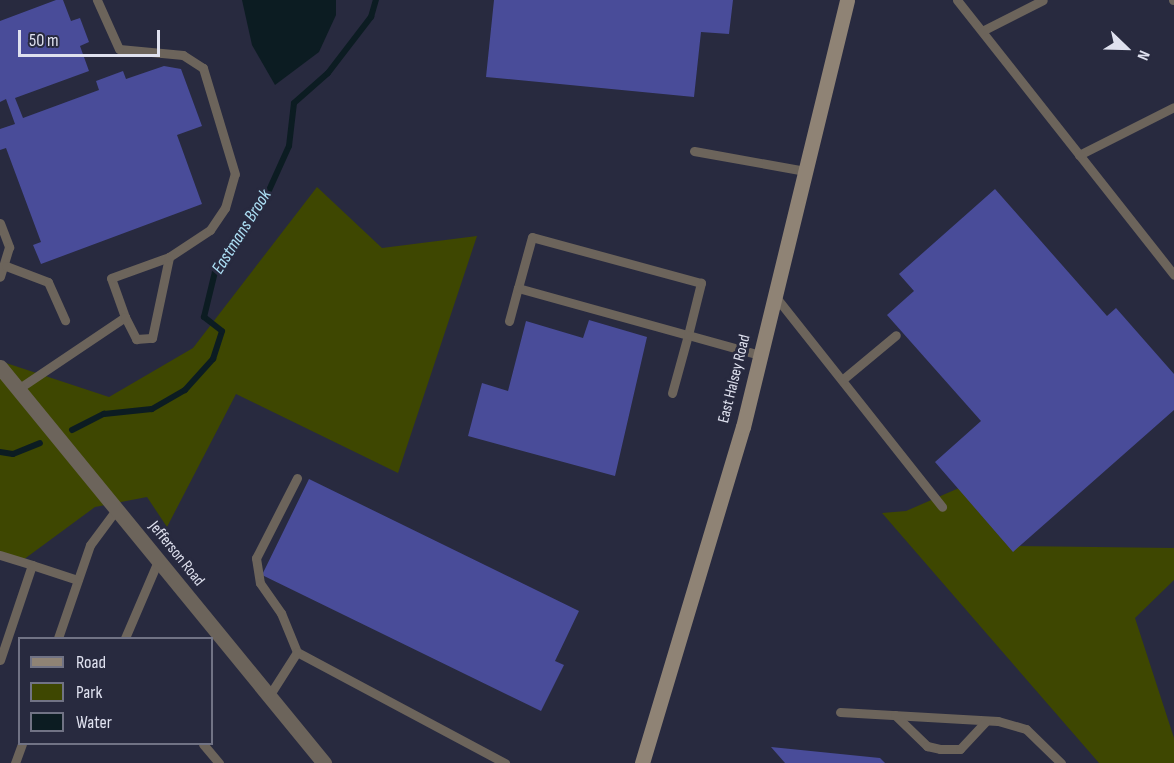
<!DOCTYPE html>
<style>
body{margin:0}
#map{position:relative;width:1174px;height:763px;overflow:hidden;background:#282a3f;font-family:"Sofia Sans Condensed",sans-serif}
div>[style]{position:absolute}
.green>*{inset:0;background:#3e4701}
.water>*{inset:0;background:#0c1c22}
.stream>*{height:6px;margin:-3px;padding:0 3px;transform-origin:3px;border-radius:3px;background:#0c1c22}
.building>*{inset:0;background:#494c99}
.service>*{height:9px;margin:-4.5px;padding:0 4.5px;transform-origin:4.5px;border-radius:4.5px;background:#6c645b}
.tertiary>*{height:15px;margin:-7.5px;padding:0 7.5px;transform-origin:7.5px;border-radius:7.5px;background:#6c645b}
.secondary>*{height:15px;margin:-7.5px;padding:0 7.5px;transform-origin:7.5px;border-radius:7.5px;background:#8f8375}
span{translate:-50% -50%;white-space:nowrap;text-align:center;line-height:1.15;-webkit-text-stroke:6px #282a3f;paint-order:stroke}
.street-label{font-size:16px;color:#dfe1ef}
.water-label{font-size:18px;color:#ade0f6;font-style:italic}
.legend{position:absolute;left:18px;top:637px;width:195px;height:108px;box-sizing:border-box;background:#282a3f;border:2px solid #717385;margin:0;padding:8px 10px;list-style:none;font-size:18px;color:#dfe1ef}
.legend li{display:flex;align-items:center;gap:12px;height:30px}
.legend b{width:30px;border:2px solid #717385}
.north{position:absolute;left:1096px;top:18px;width:60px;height:60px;-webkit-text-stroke:4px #282a3f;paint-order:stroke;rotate:113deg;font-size:16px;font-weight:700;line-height:24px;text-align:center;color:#dfe1ef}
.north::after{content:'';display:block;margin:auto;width:21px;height:27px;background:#dfe1ef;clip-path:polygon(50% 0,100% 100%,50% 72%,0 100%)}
.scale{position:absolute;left:18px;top:30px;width:142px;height:27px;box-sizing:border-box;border:3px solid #dfe1ef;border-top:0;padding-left:8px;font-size:18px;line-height:21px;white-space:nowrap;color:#dfe1ef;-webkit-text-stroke:4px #282a3f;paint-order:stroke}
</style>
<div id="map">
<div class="green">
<div style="clip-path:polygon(317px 187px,382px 248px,477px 236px,398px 473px,236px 394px,167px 527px,147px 497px,95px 507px,23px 560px,0 553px,0 361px,109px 397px,193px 348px)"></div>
<div style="clip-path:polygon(959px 488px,1008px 546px,1174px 548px,1174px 580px,1135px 618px,1174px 738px,1174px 763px,1099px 763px,882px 513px,906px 511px)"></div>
</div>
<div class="water">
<div style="clip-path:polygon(242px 0,336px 0,336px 15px,319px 52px,275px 85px,252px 45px)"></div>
</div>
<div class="stream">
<div style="left:72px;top:430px;width:36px;rotate:-27deg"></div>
<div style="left:104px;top:414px;width:48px;rotate:-5.9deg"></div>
<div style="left:152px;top:409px;width:38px;rotate:-30deg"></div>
<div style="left:185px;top:390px;width:42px;rotate:-47.9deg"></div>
<div style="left:213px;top:359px;width:29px;rotate:-72deg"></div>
<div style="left:222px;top:331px;width:23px;rotate:-142deg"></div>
<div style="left:204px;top:317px;width:46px;rotate:-76.3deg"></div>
<div style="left:215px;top:272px;width:79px;rotate:-54.3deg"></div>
<div style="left:261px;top:208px;width:68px;rotate:-65.7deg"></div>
<div style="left:289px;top:146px;width:43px;rotate:-83.4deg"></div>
<div style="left:294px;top:103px;width:45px;rotate:-41.4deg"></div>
<div style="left:328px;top:73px;width:71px;rotate:-52.5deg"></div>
<div style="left:371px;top:17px;width:18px;rotate:-74deg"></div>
<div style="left:0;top:452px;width:13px;rotate:9deg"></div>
<div style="left:13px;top:454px;width:29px;rotate:-22deg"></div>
</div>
<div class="building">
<div style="clip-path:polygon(56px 0,63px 0,71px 21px,80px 18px,89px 42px,80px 46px,89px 71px,15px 98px,23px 118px,99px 90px,96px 81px,123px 71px,126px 79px,164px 66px,181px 69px,202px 126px,177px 135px,202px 204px,41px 264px,33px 245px,41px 242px,6px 148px,0 150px,0 129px,15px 124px,6px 99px,0 102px,0 21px)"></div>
<div style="clip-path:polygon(494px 0,733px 0,729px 34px,701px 32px,694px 97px,486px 77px)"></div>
<div style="clip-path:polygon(995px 189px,1107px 316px,1116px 308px,1174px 374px,1174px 410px,1013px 552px,935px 462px,981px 421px,887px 315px,914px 291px,899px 274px)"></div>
<div style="clip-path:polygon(589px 320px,647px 337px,615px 476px,468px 436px,482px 383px,508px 391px,526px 321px,583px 338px)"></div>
<div style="clip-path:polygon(309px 479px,579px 611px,555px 661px,564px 665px,541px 711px,262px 575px)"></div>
<div style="clip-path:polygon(771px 747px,880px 758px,885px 763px,785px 763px)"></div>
</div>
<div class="service">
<div style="left:957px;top:0;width:350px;rotate:51.7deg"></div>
<div style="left:1173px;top:0;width:1px"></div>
<div style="left:982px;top:31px;width:68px;rotate:-26.9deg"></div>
<div style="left:694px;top:151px;width:113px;rotate:10.2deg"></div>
<div style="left:1079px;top:155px;width:106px;rotate:-26.8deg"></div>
<div style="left:0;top:223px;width:26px;rotate:69deg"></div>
<div style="left:9px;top:247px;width:31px;rotate:107deg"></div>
<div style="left:6px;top:266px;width:45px;rotate:20.9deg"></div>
<div style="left:48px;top:282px;width:42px;rotate:65.9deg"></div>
<div style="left:775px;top:296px;width:269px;rotate:51.6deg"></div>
<div style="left:125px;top:317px;width:41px;rotate:-109.7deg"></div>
<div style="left:111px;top:278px;width:62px;rotate:-19.9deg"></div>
<div style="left:509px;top:321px;width:34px;rotate:-75deg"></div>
<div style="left:842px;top:380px;width:70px;rotate:-39.8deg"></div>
<div style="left:18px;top:389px;width:129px;rotate:-33.9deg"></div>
<div style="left:125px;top:317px;width:25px;rotate:63deg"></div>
<div style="left:136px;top:339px;width:16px;rotate:-4deg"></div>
<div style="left:152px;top:338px;width:83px;rotate:-78.1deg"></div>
<div style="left:169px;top:257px;width:49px;rotate:-33.4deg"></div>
<div style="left:210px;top:230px;width:27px;rotate:-56deg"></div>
<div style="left:225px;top:208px;width:35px;rotate:-74deg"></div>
<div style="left:235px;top:174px;width:111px;rotate:-106.8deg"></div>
<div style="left:203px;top:68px;width:24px;rotate:-147deg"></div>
<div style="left:183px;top:55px;width:64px;rotate:-174.6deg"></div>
<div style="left:119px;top:49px;width:54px;rotate:-114.2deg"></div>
<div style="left:672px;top:393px;width:60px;rotate:-74.6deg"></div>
<div style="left:688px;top:335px;width:54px;rotate:-76deg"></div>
<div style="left:701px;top:283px;width:175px;rotate:-164.8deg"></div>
<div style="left:532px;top:237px;width:53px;rotate:105.4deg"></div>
<div style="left:518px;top:288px;width:176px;rotate:15.5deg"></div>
<div style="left:688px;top:335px;width:75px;rotate:15.5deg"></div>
<div style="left:297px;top:478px;width:90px;rotate:117.1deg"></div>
<div style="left:256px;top:558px;width:25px;rotate:81deg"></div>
<div style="left:260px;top:583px;width:37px;rotate:55deg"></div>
<div style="left:281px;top:613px;width:42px;rotate:67.7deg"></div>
<div style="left:297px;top:652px;width:236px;rotate:28.1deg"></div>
<div style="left:0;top:555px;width:34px;rotate:17deg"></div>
<div style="left:58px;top:638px;width:98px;rotate:-71deg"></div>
<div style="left:90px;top:545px;width:44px;rotate:-53.4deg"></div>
<div style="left:125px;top:638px;width:84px;rotate:-66.8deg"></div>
<div style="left:0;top:660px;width:100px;rotate:-71.4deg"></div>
<div style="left:32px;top:565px;width:48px;rotate:18.1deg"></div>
<div style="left:269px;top:696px;width:52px;rotate:-57.5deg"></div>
<div style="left:840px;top:712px;width:158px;rotate:3.3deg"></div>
<div style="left:998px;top:721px;width:29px;rotate:16deg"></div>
<div style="left:1026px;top:729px;width:49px;rotate:44.2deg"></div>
<div style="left:895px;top:715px;width:45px;rotate:44.1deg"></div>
<div style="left:927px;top:746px;width:13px;rotate:13deg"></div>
<div style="left:940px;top:749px;width:20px"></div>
<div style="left:960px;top:749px;width:38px;rotate:-47deg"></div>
<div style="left:203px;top:744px;width:25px;rotate:50deg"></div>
<div style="left:15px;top:763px;width:20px;rotate:-70deg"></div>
</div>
<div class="tertiary">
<div style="left:0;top:367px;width:512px;rotate:50.71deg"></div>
</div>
<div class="secondary">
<div style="left:642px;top:763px;width:351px;rotate:-73.3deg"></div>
<div style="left:743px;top:427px;width:439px;rotate:-76.3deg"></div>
</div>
<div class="street-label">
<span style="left:735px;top:379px;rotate:-76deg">East Halsey Road</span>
<span style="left:176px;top:554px;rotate:51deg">Jefferson Road</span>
</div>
<div class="water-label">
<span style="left:242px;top:232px;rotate:-58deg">Eastmans Brook</span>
</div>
<ul class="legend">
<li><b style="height:8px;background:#8f8375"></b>Road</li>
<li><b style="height:16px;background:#3e4701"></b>Park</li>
<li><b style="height:16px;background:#0c1c22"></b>Water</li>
</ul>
<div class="north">N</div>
<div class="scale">50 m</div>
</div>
